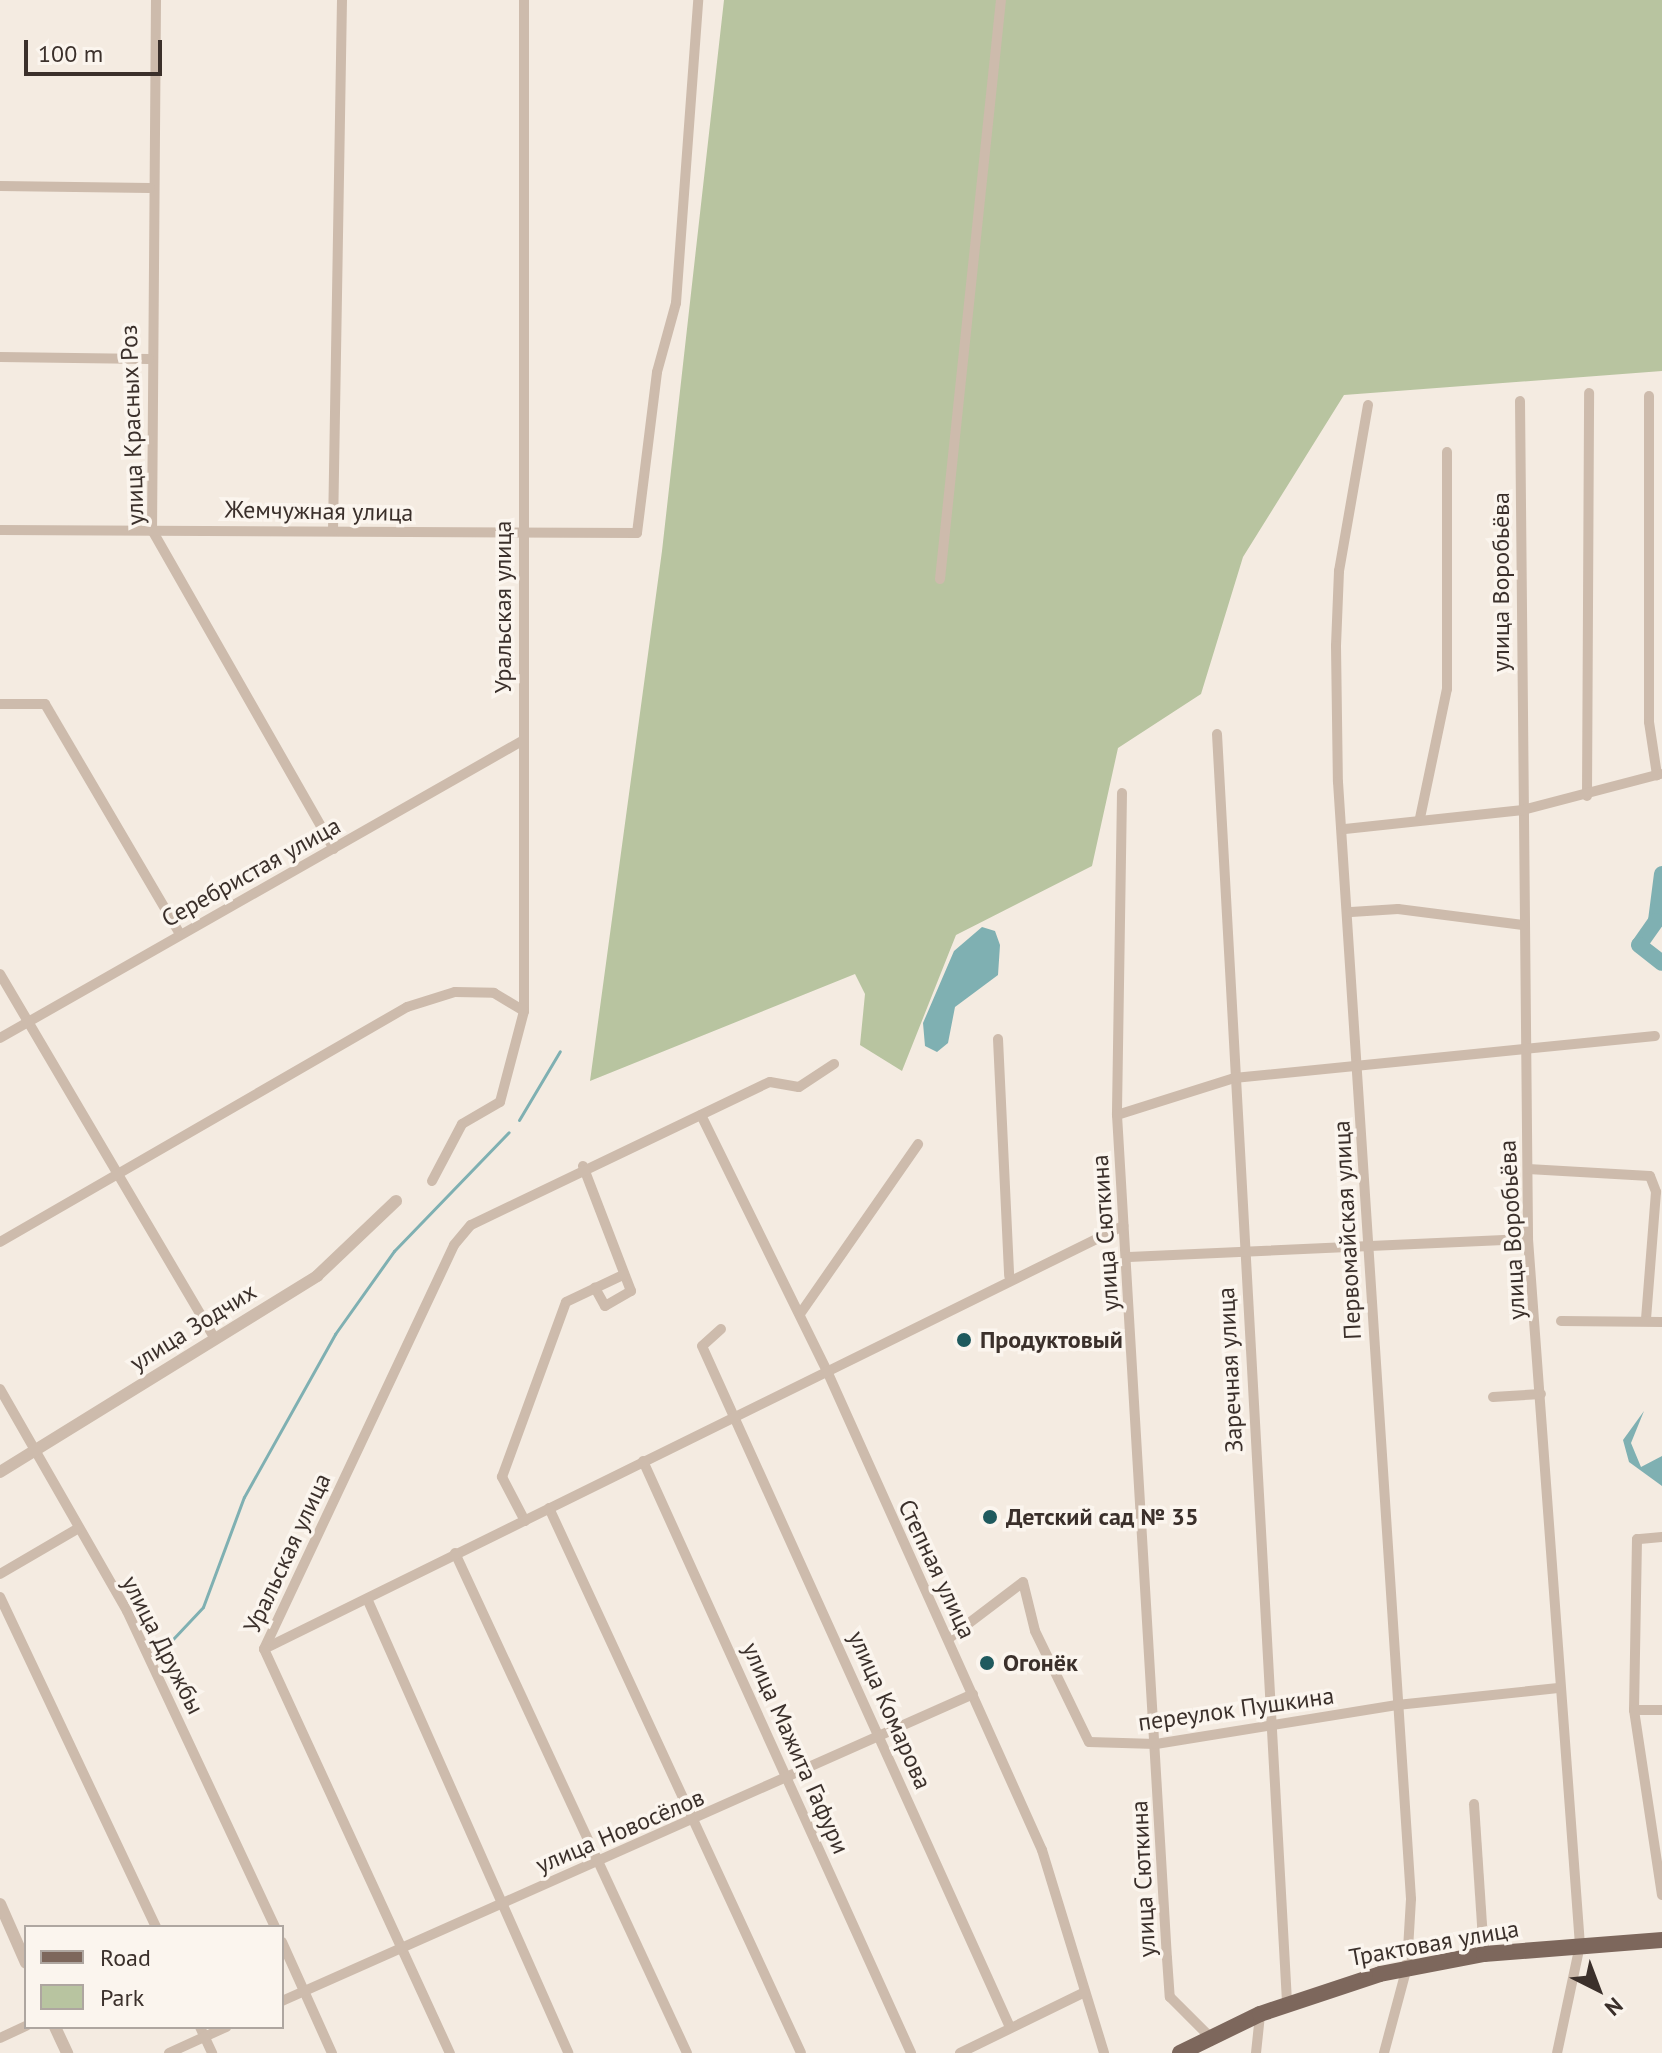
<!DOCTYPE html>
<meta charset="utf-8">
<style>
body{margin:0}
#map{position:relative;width:1662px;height:2053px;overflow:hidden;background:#f4ebe1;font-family:"PT Sans",sans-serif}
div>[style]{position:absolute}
.green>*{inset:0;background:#b8c4a0}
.water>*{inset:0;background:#7fb0b2}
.stream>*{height:3px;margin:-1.5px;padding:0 1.5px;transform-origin:1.5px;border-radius:1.5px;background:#7fb0b2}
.river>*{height:16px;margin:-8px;padding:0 8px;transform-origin:8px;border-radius:8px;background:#7fb0b2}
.minor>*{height:10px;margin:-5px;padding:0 5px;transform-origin:5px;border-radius:5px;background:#cdbbac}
.tertiary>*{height:12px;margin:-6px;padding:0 6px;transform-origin:6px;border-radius:6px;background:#cdbbac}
.primary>*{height:16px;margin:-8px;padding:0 8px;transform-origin:8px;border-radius:8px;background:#7d675c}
.dots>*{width:22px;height:22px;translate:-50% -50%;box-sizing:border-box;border:4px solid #fbf5ee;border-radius:50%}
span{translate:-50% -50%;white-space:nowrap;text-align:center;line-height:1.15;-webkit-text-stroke:7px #fbf5ee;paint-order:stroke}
.street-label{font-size:24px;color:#3b302b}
.poi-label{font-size:24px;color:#3b302b;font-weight:700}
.left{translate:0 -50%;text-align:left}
.legend{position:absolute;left:24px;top:1925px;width:260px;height:104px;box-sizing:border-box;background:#fbf5ee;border:2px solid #aea6a0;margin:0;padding:10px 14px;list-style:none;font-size:24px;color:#3b302b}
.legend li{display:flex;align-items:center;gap:16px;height:40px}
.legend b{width:40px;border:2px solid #aea6a0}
.north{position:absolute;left:1558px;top:1949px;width:80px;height:80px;-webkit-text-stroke:6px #fbf5ee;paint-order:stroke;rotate:138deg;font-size:22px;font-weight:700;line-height:32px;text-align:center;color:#3b302b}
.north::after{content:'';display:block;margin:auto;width:28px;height:36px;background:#3b302b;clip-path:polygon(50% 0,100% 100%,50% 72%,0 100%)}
.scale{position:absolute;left:24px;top:40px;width:138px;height:36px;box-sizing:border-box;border:4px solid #3b302b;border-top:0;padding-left:10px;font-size:24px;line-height:28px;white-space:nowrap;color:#3b302b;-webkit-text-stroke:6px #fbf5ee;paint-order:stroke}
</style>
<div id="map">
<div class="green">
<div style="clip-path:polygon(724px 0,1662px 0,1662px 371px,1344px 395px,1243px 557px,1201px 694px,1118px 748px,1092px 866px,956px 935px,902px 1071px,860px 1045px,865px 994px,855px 974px,590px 1081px,662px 551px)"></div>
</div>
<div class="water">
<div style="clip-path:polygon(982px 927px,995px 931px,1000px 945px,998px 975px,955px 1007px,948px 1043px,937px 1052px,925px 1046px,923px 1023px,954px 951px)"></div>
<div style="clip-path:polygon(1644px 1411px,1631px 1443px,1641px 1467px,1662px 1456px,1662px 1486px,1629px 1462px,1623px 1440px)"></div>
</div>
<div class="stream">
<div style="left:519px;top:1120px;width:80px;rotate:-59.3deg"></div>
<div style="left:157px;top:1656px;width:67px;rotate:-46.8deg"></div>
<div style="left:203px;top:1607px;width:117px;rotate:-69.6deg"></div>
<div style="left:244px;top:1497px;width:187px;rotate:-60.8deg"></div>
<div style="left:335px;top:1334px;width:102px;rotate:-54.6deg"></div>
<div style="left:394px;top:1251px;width:165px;rotate:-46deg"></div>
</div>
<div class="river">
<div style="left:1662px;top:874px;width:47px;rotate:97.3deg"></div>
<div style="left:1656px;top:921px;width:29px;rotate:125deg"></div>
<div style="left:1639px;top:945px;width:29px;rotate:38deg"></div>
</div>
<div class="minor">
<div style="left:156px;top:0;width:530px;rotate:90.43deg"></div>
<div style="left:152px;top:530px;width:367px;rotate:60.3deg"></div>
<div style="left:0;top:186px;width:150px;rotate:0.8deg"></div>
<div style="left:0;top:357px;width:149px;rotate:0.8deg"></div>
<div style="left:1649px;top:396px;width:326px;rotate:90deg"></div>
<div style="left:1649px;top:722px;width:54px;rotate:81.4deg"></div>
<div style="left:1520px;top:401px;width:838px;rotate:89.45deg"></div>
<div style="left:1528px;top:1239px;width:708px;rotate:85.79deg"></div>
<div style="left:1580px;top:1945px;width:110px;rotate:102deg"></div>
<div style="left:1368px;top:405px;width:169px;rotate:99.9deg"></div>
<div style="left:1339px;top:571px;width:75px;rotate:92.3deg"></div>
<div style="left:1336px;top:646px;width:136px;rotate:89.2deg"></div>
<div style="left:1338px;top:782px;width:1119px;rotate:86.26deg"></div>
<div style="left:1411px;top:1899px;width:68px;rotate:93.4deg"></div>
<div style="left:1407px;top:1967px;width:89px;rotate:105deg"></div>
<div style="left:0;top:530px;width:637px;rotate:0.27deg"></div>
<div style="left:637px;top:533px;width:162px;rotate:-82.9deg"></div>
<div style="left:657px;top:372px;width:72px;rotate:-74.6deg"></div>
<div style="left:676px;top:303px;width:304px;rotate:-85.8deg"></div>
<div style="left:333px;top:531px;width:531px;rotate:-89.03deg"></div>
<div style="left:940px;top:579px;width:582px;rotate:-83.99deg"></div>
<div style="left:0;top:704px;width:45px"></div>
<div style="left:45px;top:704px;width:267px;rotate:59.6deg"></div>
<div style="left:1217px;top:734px;width:1271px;rotate:86.84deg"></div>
<div style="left:1122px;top:793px;width:322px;rotate:90.9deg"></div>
<div style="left:1117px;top:1115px;width:844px;rotate:86.61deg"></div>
<div style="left:1167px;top:1958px;width:39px;rotate:86deg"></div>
<div style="left:1170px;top:1997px;width:55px;rotate:45deg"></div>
<div style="left:1587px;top:796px;width:403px;rotate:-89.7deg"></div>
<div style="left:1420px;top:818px;width:132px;rotate:-78.2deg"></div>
<div style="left:1447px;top:689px;width:237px;rotate:-90deg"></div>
<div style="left:1345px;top:829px;width:179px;rotate:-6.1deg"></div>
<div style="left:1523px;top:810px;width:142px;rotate:-14.7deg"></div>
<div style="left:1351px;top:912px;width:47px;rotate:-3.7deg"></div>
<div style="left:1398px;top:909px;width:126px;rotate:7.3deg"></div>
<div style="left:0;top:974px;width:424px;rotate:59.5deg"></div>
<div style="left:0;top:1038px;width:601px;rotate:-29.64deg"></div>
<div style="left:998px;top:1039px;width:237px;rotate:87.3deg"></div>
<div style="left:701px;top:1115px;width:285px;rotate:63.8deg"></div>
<div style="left:827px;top:1371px;width:525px;rotate:65.83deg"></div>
<div style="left:1042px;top:1850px;width:212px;rotate:73deg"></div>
<div style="left:1117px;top:1115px;width:123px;rotate:-17.5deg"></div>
<div style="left:1234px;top:1078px;width:423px;rotate:-5.7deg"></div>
<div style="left:583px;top:1166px;width:134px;rotate:69deg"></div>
<div style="left:631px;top:1291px;width:30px;rotate:150deg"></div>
<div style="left:605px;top:1306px;width:21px;rotate:-119deg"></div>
<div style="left:1528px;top:1169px;width:122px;rotate:3.3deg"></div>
<div style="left:1650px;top:1176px;width:17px;rotate:69deg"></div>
<div style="left:1656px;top:1192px;width:127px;rotate:94.5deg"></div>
<div style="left:432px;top:1181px;width:64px;rotate:-62.2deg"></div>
<div style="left:462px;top:1124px;width:44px;rotate:-30.1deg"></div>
<div style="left:500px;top:1102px;width:94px;rotate:-75.2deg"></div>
<div style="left:524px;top:1011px;width:1011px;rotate:-90deg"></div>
<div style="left:0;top:1242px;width:470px;rotate:-30deg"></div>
<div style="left:407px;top:1007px;width:50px;rotate:-17.4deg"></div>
<div style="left:455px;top:992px;width:39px;rotate:1deg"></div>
<div style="left:494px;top:993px;width:35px;rotate:31deg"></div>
<div style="left:1129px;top:1257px;width:399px;rotate:-2.6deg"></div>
<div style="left:800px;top:1314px;width:207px;rotate:-55.2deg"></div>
<div style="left:1561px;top:1321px;width:101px;rotate:0.6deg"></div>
<div style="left:721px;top:1329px;width:25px;rotate:138deg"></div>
<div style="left:702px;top:1346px;width:745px;rotate:65.67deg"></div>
<div style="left:0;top:1389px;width:256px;rotate:60.2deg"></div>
<div style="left:127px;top:1611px;width:349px;rotate:64.9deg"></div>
<div style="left:1493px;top:1397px;width:48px;rotate:-3.6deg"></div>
<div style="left:643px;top:1461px;width:650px;rotate:65.64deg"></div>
<div style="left:549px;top:1508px;width:600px;rotate:65.18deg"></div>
<div style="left:525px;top:1521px;width:50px;rotate:-117.6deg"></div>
<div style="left:502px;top:1477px;width:186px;rotate:-69.9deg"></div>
<div style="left:566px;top:1302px;width:63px;rotate:-25.3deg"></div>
<div style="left:1662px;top:1537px;width:25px;rotate:175deg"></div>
<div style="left:1637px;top:1539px;width:171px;rotate:91deg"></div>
<div style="left:1634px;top:1710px;width:187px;rotate:81.4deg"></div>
<div style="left:455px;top:1553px;width:551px;rotate:65.11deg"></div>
<div style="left:0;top:1574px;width:89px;rotate:-30.3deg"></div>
<div style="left:0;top:1597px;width:365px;rotate:64.7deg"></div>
<div style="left:369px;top:1603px;width:492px;rotate:66.1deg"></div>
<div style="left:948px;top:1639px;width:94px;rotate:-37.2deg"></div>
<div style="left:1023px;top:1582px;width:50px;rotate:76.2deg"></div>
<div style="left:1035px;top:1631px;width:123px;rotate:64.1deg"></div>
<div style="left:1089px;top:1742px;width:67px;rotate:1.7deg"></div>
<div style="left:1156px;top:1744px;width:244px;rotate:-9.2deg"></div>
<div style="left:1397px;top:1705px;width:162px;rotate:-6deg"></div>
<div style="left:264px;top:1649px;width:958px;rotate:-26.22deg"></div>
<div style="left:264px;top:1649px;width:446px;rotate:-64.8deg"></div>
<div style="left:454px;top:1245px;width:26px;rotate:-50deg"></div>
<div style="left:471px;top:1225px;width:331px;rotate:-25.6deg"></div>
<div style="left:770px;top:1082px;width:29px;rotate:10deg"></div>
<div style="left:799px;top:1087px;width:42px;rotate:-33.3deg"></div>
<div style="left:264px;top:1649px;width:445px;rotate:65.3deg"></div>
<div style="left:1634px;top:1710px;width:28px"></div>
<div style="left:1474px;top:1804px;width:150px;rotate:86.2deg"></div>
<div style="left:282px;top:1942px;width:122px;rotate:65.8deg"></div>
<div style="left:282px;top:2001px;width:756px;rotate:-23.95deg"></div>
<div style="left:200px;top:2027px;width:29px;rotate:65deg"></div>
<div style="left:0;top:2038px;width:29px;rotate:-25deg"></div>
<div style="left:169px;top:2053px;width:63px;rotate:-24.5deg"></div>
<div style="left:960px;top:2053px;width:139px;rotate:-26deg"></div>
<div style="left:1256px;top:2053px;width:39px;rotate:-84deg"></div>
</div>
<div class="tertiary">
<div style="left:0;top:1472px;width:373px;rotate:-31.7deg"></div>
<div style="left:317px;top:1276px;width:109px;rotate:-43.5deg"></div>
<div style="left:0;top:1904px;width:64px;rotate:66.2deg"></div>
<div style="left:55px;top:2027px;width:29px;rotate:65deg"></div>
</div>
<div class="primary">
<div style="left:1180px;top:2053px;width:89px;rotate:-26deg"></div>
<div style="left:1260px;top:2014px;width:126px;rotate:-18.4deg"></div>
<div style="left:1380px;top:1974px;width:106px;rotate:-10.9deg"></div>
<div style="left:1484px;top:1954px;width:179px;rotate:-4.5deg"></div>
</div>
<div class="dots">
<div style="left:964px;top:1340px;background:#1f5a5e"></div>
<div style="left:990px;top:1517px;background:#1f5a5e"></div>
<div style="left:987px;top:1663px;background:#1f5a5e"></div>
</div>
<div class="street-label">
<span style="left:132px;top:425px;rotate:-92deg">улица Красных Роз</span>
<span style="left:319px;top:511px;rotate:1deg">Жемчужная улица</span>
<span style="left:1501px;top:582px;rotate:-90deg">улица Воробьёва</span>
<span style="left:503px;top:607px;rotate:-90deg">Уральская улица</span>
<span style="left:251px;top:872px;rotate:-29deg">Серебристая улица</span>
<span style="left:1347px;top:1230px;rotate:-93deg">Первомайская улица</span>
<span style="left:1512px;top:1230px;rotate:-93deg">улица Воробьёва</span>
<span style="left:1105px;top:1233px;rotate:-94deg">улица Сюткина</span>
<span style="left:193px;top:1327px;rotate:-32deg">улица Зодчих</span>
<span style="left:1230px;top:1370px;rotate:-93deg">Заречная улица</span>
<span style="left:287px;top:1553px;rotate:-65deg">Уральская улица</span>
<span style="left:937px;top:1569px;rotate:65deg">Степная улица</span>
<span style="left:163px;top:1645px;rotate:63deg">улица Дружбы</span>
<span style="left:1236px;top:1709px;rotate:-8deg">переулок Пушкина</span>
<span style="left:890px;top:1710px;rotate:66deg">улица Комарова</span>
<span style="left:796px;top:1748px;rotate:66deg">улица Мажита Гафури</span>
<span style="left:620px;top:1831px;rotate:-23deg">улица Новосёлов</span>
<span style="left:1143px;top:1879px;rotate:-93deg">улица Сюткина</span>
<span style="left:1434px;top:1943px;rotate:-10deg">Трактовая улица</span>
</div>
<div class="poi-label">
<span class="left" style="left:980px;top:1340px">Продуктовый</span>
<span class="left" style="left:1006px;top:1517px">Детский сад № 35</span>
<span class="left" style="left:1003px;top:1663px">Огонёк</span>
</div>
<ul class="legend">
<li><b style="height:10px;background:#7d675c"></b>Road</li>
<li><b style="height:22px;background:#b8c4a0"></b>Park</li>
</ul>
<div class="north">N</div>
<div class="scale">100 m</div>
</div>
